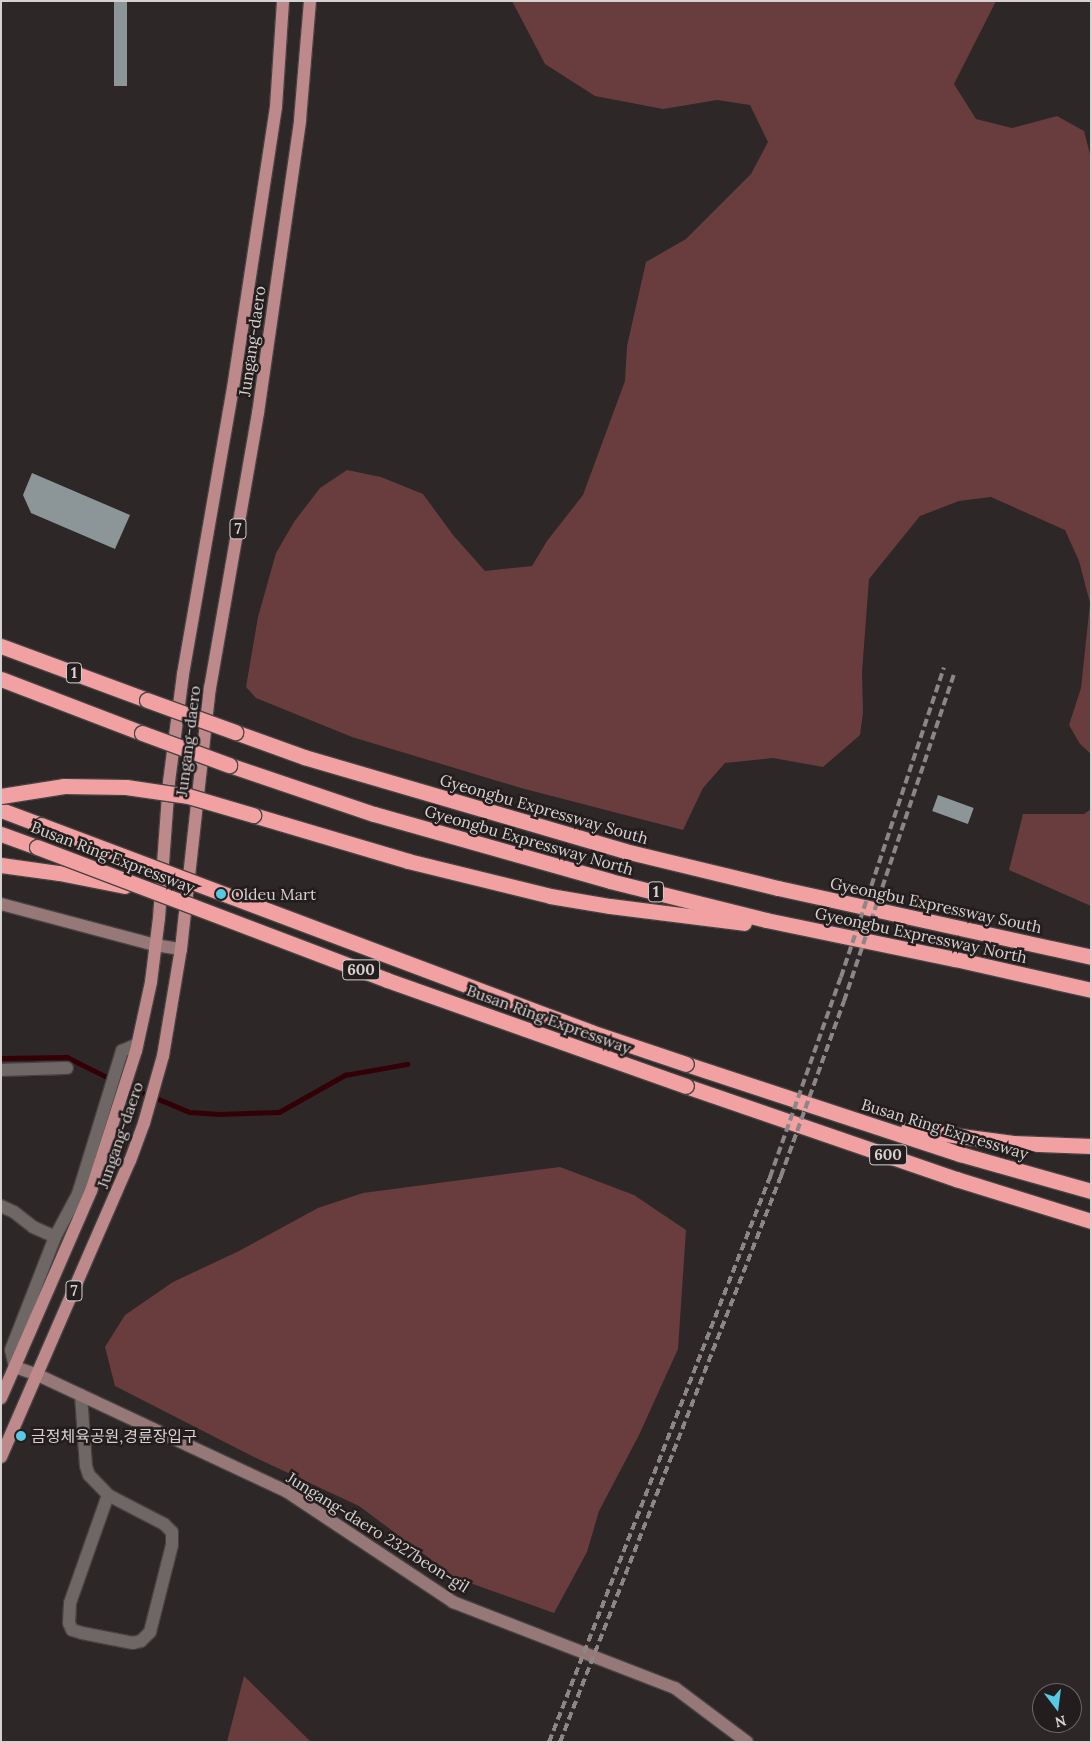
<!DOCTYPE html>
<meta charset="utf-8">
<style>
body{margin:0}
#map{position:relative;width:1092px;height:1743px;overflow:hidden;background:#2e2727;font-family:Lora,"Noto Sans KR",serif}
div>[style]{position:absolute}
.green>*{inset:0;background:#693c3d}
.stream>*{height:4.5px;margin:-2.25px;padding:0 2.25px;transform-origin:2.25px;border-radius:2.25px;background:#320006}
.building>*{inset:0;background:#8c9597;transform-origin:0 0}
.roads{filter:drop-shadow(1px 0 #484242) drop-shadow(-1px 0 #484242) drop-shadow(0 1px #484242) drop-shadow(0 -1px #484242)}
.street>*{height:12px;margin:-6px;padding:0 6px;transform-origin:6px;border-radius:6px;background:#6f6666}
.secondary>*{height:12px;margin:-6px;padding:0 6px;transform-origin:6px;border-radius:6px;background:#967878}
.primary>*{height:12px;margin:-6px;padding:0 6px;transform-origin:6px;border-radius:6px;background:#bd898a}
.highway>*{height:15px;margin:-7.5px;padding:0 7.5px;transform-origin:7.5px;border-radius:7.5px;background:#f1a1a2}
.rail>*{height:4px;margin-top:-2px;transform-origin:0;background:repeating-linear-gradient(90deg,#8c8686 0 8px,transparent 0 12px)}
.bridges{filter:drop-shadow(1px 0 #484242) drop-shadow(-1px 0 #484242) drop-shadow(0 1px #484242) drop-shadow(0 -1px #484242)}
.highway-bridge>*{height:15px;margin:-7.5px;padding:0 7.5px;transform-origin:7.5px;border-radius:7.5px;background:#f1a1a2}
.dots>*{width:14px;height:14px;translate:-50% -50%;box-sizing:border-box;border:2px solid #241d1d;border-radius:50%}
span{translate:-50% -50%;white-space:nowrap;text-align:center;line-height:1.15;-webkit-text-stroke:5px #241d1d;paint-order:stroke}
.shield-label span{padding:1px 4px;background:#241d1d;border:1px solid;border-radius:4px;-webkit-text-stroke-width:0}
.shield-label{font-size:15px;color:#d7d2d2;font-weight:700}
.street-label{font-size:16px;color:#d7d2d2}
.poi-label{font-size:16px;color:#d7d2d2}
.left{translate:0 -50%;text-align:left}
.frame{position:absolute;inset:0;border:2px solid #d7d2d2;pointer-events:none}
.north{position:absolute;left:1032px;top:1683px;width:50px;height:50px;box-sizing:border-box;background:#241d1d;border:1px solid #6c6565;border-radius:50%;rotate:165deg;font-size:14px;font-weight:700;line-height:20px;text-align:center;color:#d7d2d2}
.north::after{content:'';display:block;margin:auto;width:18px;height:22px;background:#58c9e3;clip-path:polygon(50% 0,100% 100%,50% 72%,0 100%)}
</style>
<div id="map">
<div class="green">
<div style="clip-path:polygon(512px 1px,996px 1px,954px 84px,976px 119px,1012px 128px,1057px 116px,1084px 131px,1091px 158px,1091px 754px,1080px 744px,1069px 725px,1081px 688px,1090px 603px,1079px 561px,1065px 530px,991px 497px,959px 501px,920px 516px,869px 579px,862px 672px,863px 713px,860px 735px,823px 767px,773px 758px,725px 763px,703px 788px,683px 830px,521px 788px,352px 737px,256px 698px,246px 687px,258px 617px,276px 553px,294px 522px,320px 488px,347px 470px,381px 477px,423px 494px,453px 535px,485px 571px,532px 566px,547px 541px,583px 495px,625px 381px,627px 346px,646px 262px,686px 239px,751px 174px,768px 142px,750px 105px,717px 100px,663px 109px,595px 96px,545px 64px)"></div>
<div style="clip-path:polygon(1091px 809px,1091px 906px,1009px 870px,1023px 814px,1084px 814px)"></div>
<div style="clip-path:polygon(560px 1167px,634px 1195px,686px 1230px,678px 1349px,639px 1435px,599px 1511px,587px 1552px,554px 1613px,456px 1578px,359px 1506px,252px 1456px,115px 1386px,105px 1347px,125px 1315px,173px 1282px,239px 1251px,318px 1208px,363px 1193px)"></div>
<div style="clip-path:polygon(244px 1676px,311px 1742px,227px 1742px)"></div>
</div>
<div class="stream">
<div style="left:1px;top:1058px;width:66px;rotate:-0.9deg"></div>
<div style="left:67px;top:1057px;width:49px;rotate:26.6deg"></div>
<div style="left:125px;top:1085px;width:70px;rotate:22.6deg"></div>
<div style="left:190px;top:1112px;width:29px;rotate:4deg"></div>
<div style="left:219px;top:1114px;width:60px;rotate:-1.9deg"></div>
<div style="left:279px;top:1112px;width:76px;rotate:-29.3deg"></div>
<div style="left:345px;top:1075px;width:63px;rotate:-10.1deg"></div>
</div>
<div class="building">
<div style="left:114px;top:1px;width:13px;height:85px"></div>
<div style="clip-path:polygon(32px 473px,130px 515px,115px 549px,31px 513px,23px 495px)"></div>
<div style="left:938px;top:795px;width:38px;height:17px;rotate:20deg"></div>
</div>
<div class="roads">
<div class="street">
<div style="left:1px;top:1070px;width:66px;rotate:-1.7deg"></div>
<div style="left:1px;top:1206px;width:14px;rotate:25deg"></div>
<div style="left:14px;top:1212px;width:24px;rotate:38deg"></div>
<div style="left:33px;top:1227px;width:24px;rotate:24deg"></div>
<div style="left:15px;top:1367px;width:17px;rotate:-103deg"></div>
<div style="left:11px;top:1350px;width:121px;rotate:-68.7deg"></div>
<div style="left:55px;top:1237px;width:49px;rotate:-61.9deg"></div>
<div style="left:78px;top:1194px;width:150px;rotate:-72.9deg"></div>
<div style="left:122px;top:1051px;width:17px;rotate:-24deg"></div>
<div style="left:81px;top:1395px;width:71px;rotate:86deg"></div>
<div style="left:86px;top:1466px;width:9px;rotate:72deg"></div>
<div style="left:89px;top:1475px;width:28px;rotate:46deg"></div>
<div style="left:108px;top:1495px;width:63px;rotate:27.4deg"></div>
<div style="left:164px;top:1524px;width:11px;rotate:45deg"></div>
<div style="left:172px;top:1532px;width:13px;rotate:90deg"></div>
<div style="left:172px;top:1545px;width:90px;rotate:104.2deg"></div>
<div style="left:150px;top:1632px;width:13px;rotate:135deg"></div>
<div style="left:141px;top:1641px;width:8px;rotate:166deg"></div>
<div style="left:133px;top:1643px;width:52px;rotate:-168.9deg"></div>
<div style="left:82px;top:1633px;width:10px;rotate:-163deg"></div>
<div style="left:72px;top:1630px;width:8px;rotate:-113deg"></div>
<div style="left:69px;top:1623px;width:20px;rotate:-87deg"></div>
<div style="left:70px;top:1603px;width:114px;rotate:-70.6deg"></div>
</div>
<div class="secondary">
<div style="left:1px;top:904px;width:159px;rotate:14.9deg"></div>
<div style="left:155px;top:945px;width:26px;rotate:9deg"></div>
<div style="left:15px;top:1367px;width:24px;rotate:19deg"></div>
<div style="left:38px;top:1375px;width:274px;rotate:25.1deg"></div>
<div style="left:286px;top:1491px;width:201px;rotate:33.6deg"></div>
<div style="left:453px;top:1602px;width:238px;rotate:21.2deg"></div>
<div style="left:675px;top:1688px;width:90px;rotate:36.9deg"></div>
</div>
<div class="primary">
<div style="left:1px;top:1398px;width:226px;rotate:-66.5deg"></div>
<div style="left:91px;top:1191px;width:147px;rotate:-72.2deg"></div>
<div style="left:136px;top:1051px;width:71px;rotate:-77.7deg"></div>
<div style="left:151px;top:982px;width:64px;rotate:-82.9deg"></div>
<div style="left:159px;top:918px;width:136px;rotate:-85.8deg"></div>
<div style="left:169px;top:782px;width:109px;rotate:-82.6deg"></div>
<div style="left:183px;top:674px;width:290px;rotate:-80.1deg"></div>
<div style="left:233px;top:388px;width:284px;rotate:-81.3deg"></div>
<div style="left:276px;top:107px;width:106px;rotate:-86.2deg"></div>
<div style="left:1px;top:1457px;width:323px;rotate:-66.5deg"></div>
<div style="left:130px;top:1161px;width:40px;rotate:-69.8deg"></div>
<div style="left:144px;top:1123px;width:70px;rotate:-74.2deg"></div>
<div style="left:163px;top:1056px;width:109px;rotate:-80.5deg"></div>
<div style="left:181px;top:949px;width:263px;rotate:-83.7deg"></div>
<div style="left:210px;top:688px;width:279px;rotate:-80.1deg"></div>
<div style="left:258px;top:413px;width:296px;rotate:-81.8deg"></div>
<div style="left:300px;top:120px;width:119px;rotate:-85.2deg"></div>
</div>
<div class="highway">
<div style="left:1px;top:646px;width:156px;rotate:20.3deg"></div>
<div style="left:1px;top:679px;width:151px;rotate:21deg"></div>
<div style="left:235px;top:732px;width:73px;rotate:19.9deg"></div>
<div style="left:304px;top:757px;width:334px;rotate:16.3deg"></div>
<div style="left:625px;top:851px;width:157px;rotate:13.6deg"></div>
<div style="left:778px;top:888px;width:321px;rotate:12.4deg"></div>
<div style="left:229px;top:765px;width:153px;rotate:18.7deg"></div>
<div style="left:374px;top:814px;width:245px;rotate:15.8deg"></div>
<div style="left:610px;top:881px;width:161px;rotate:14deg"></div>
<div style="left:766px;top:920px;width:193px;rotate:11.7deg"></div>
<div style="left:955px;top:959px;width:139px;rotate:12.8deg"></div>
<div style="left:1px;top:810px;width:43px;rotate:20.6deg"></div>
<div style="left:253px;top:815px;width:162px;rotate:16.5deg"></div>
<div style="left:408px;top:861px;width:146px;rotate:13.8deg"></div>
<div style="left:550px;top:896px;width:61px;rotate:9.5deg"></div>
<div style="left:610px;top:906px;width:135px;rotate:7.2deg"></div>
<div style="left:1px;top:834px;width:38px;rotate:20deg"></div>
<div style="left:1px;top:865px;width:59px;rotate:7.9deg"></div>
<div style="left:59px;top:873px;width:67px;rotate:11.1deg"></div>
<div style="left:686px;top:1064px;width:288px;rotate:18.2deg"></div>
<div style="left:960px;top:1154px;width:136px;rotate:15.8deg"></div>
<div style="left:686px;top:1086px;width:286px;rotate:19deg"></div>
<div style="left:956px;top:1179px;width:141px;rotate:17.3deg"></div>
<div style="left:908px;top:1129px;width:106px;rotate:7.6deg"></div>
<div style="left:1013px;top:1143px;width:78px;rotate:2.2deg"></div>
</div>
</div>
<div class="rail">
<div style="left:549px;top:1742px;width:607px;rotate:-68.64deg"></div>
<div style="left:770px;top:1177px;width:212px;rotate:-70.5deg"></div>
<div style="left:841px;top:977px;width:326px;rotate:-71.6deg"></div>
<div style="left:560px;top:1742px;width:608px;rotate:-68.67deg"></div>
<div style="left:781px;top:1176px;width:186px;rotate:-70.2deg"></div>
<div style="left:844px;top:1001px;width:348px;rotate:-71.4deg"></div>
</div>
<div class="bridges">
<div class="highway-bridge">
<div style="left:147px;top:700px;width:94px;rotate:20deg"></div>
<div style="left:142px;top:733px;width:93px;rotate:20.2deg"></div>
<div style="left:1px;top:796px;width:64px;rotate:-9deg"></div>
<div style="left:64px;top:786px;width:62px;rotate:0.9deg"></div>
<div style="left:126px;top:787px;width:63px;rotate:8.3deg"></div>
<div style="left:188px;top:796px;width:68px;rotate:16.3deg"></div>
<div style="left:41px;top:825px;width:588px;rotate:20.62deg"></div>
<div style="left:591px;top:1032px;width:100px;rotate:18.6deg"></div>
<div style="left:37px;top:847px;width:374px;rotate:20.8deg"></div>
<div style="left:387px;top:980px;width:317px;rotate:19.5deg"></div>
</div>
</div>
<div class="dots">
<div style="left:221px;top:894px;background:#58c9e3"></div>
<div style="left:21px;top:1436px;background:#58c9e3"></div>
</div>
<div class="shield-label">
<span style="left:238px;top:529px">7</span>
<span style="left:74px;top:673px">1</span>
<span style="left:656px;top:892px">1</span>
<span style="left:361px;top:970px">600</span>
<span style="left:888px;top:1155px">600</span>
<span style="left:74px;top:1291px">7</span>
</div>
<div class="street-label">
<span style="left:252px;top:341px;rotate:-82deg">Jungang-daero</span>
<span style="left:188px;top:741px;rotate:-83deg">Jungang-daero</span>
<span style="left:544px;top:809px;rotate:16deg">Gyeongbu Expressway South</span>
<span style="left:529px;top:840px;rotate:16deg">Gyeongbu Expressway North</span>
<span style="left:113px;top:857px;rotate:21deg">Busan Ring Expressway</span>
<span style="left:936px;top:905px;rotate:12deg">Gyeongbu Expressway South</span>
<span style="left:921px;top:935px;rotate:12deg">Gyeongbu Expressway North</span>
<span style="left:549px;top:1019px;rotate:20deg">Busan Ring Expressway</span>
<span style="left:945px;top:1129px;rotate:17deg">Busan Ring Expressway</span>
<span style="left:120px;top:1135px;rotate:-71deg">Jungang-daero</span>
<span style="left:378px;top:1532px;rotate:32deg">Jungang-daero 2327beon-gil</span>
</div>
<div class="poi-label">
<span class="left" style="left:231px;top:894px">Oldeu Mart</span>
<span class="left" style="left:31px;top:1436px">금정체육공원,경륜장입구</span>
</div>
<div class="frame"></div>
<div class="north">N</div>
</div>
